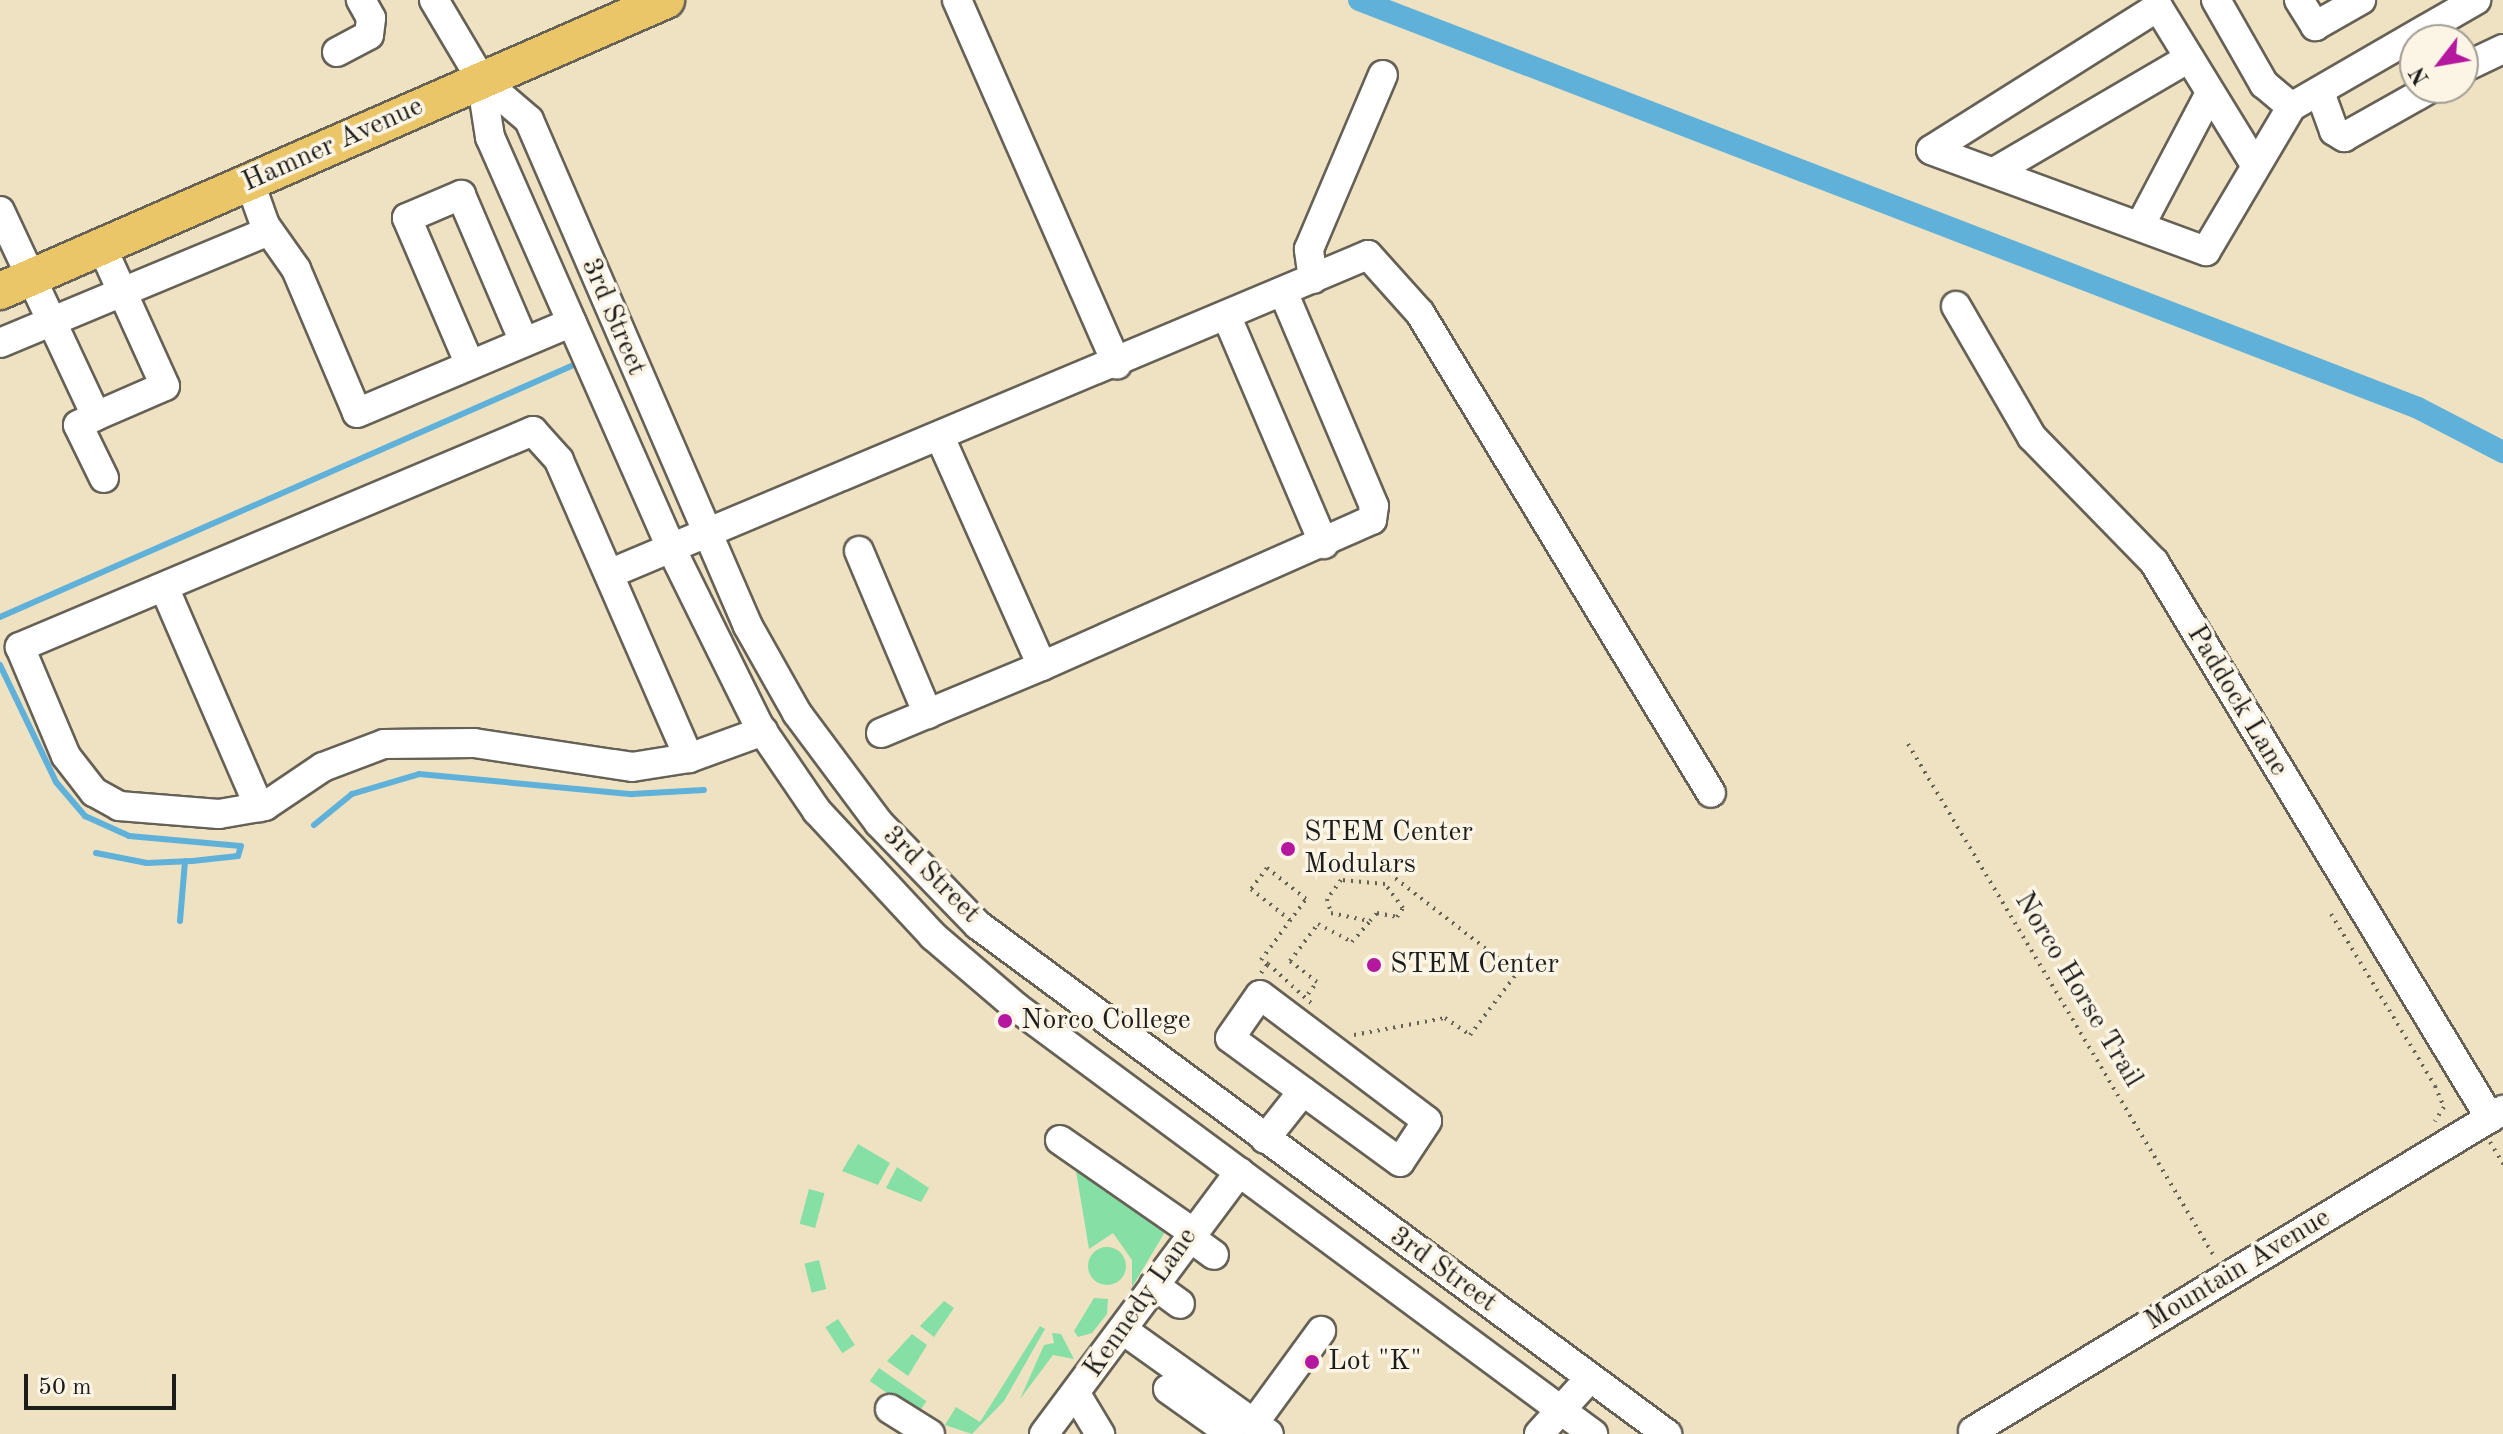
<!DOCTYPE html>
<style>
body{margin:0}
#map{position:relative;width:2503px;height:1434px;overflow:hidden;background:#eee2c2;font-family:"Old Standard TT",serif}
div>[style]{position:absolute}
.green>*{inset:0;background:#86dfa4;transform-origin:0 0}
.round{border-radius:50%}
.stream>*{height:6px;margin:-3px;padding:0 3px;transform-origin:3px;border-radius:3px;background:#5fb1da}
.canal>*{height:22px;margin:-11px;padding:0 11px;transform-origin:11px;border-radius:11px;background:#5fb1da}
.path>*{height:4px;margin-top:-2px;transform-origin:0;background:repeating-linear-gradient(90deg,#666156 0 2px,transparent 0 8px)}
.roads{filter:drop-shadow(2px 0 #666156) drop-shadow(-2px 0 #666156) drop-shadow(0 2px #666156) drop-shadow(0 -2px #666156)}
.minor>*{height:28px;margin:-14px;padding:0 14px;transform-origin:14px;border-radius:14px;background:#fff}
.major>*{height:36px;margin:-18px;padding:0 18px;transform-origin:18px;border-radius:18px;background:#ebc669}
.dots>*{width:22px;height:22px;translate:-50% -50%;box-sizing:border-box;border:4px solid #fcf5e5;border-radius:50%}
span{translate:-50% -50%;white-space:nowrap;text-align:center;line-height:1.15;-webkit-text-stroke:7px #fcf5e5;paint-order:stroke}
.street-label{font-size:28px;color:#1c1c1c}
.poi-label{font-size:28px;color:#1c1c1c}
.left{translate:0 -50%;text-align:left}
.north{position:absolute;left:2399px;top:24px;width:80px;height:80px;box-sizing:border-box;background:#fcf5e5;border:2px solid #a29e95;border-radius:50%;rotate:239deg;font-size:22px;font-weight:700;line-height:32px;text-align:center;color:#1c1c1c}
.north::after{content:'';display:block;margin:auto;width:28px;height:36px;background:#b5179e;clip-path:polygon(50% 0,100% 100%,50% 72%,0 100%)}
.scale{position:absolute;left:24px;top:1374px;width:152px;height:36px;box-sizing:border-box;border:4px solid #1c1c1c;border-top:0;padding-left:10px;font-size:24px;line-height:28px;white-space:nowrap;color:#1c1c1c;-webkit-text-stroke:6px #fcf5e5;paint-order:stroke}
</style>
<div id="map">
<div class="green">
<div style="clip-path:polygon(858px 1144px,890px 1163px,878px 1185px,842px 1171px)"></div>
<div style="clip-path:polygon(897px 1167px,929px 1188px,921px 1202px,886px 1188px)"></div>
<div style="clip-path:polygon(1076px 1171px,1160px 1221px,1165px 1232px,1132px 1287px,1132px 1260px,1113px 1233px,1089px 1249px)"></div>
<div style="left:809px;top:1189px;width:16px;height:36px;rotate:15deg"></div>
<div class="round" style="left:1088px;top:1247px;width:38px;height:38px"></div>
<div style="left:819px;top:1260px;width:30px;height:15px;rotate:76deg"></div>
<div style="clip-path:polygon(1094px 1298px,1108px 1299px,1107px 1314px,1092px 1333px,1078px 1337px,1074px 1331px)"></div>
<div style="clip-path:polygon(944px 1301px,954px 1308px,934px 1337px,920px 1326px)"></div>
<div style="left:838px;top:1319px;width:31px;height:15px;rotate:57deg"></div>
<div style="clip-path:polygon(1040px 1326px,1045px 1329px,1004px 1401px,972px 1434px,945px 1425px,956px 1407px,980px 1422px)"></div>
<div style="clip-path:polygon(1052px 1333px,1061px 1334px,1074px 1359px,1053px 1355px,1020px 1399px,1044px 1345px,1054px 1343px)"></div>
<div style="clip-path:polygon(912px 1334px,927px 1345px,908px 1376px,887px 1361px)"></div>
<div style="left:879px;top:1368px;width:58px;height:16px;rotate:35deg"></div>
</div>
<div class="stream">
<div style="left:0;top:617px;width:629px;rotate:-23.71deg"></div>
<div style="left:0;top:665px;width:130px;rotate:64.4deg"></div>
<div style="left:56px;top:782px;width:45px;rotate:49.5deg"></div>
<div style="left:85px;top:816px;width:48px;rotate:24.4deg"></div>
<div style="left:129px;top:836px;width:112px;rotate:5.1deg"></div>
<div style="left:241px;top:846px;width:10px;rotate:107deg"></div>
<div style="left:238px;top:856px;width:46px;rotate:173.8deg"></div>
<div style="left:192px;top:861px;width:45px;rotate:177.5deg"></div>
<div style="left:147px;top:863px;width:52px;rotate:-168.9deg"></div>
<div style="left:314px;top:825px;width:49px;rotate:-39.2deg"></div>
<div style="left:352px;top:794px;width:70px;rotate:-16.6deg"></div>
<div style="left:419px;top:774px;width:214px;rotate:5.4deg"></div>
<div style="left:632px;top:794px;width:72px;rotate:-3.2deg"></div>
<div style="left:180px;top:921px;width:60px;rotate:-85.2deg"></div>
</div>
<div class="canal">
<div style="left:1359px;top:0;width:1135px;rotate:21.07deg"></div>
<div style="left:2418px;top:408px;width:96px;rotate:27.4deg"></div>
</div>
<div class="path">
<div style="left:1908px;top:744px;width:596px;rotate:59.14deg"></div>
<div style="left:2331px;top:914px;width:201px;rotate:58.8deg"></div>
<div style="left:2435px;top:1086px;width:23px;rotate:67deg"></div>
<div style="left:2444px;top:1107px;width:17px;rotate:123deg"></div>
<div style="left:1268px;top:964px;width:8px;rotate:-150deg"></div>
<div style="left:1261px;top:960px;width:76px;rotate:-53.6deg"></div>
<div style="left:1306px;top:899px;width:50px;rotate:-141.5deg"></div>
<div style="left:1267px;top:868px;width:26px;rotate:127deg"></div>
<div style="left:1251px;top:889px;width:50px;rotate:38.5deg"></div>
<div style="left:1261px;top:973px;width:11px;rotate:-52deg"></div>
<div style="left:1268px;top:964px;width:58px;rotate:42.2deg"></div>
<div style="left:1308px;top:994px;width:15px;rotate:-53deg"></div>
<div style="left:1317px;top:982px;width:34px;rotate:-142deg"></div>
<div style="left:1290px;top:961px;width:46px;rotate:-52.9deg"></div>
<div style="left:1318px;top:924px;width:38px;rotate:28deg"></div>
<div style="left:1352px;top:942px;width:28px;rotate:-49deg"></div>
<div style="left:1370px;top:921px;width:11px;rotate:-49deg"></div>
<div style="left:1377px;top:913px;width:20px;rotate:11deg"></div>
<div style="left:1397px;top:917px;width:11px;rotate:-56deg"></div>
<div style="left:1403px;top:908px;width:30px;rotate:-127deg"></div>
<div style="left:1385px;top:884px;width:44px;rotate:-174.8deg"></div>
<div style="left:1341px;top:880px;width:24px;rotate:126deg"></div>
<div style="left:1327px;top:899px;width:15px;rotate:74deg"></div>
<div style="left:1331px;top:913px;width:40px;rotate:12deg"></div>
<div style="left:1354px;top:1035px;width:93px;rotate:-10.6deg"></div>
<div style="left:1445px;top:1018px;width:30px;rotate:34deg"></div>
<div style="left:1470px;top:1035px;width:78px;rotate:-52.8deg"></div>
<div style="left:1517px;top:973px;width:161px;rotate:-142.1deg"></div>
<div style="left:2490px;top:1142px;width:26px;rotate:59deg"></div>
</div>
<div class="roads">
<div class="minor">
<div style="left:434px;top:0;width:92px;rotate:59.3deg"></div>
<div style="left:481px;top:79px;width:63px;rotate:40.5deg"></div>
<div style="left:529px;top:120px;width:551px;rotate:66.6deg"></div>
<div style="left:748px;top:626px;width:100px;rotate:60.6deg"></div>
<div style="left:797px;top:713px;width:137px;rotate:53.3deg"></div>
<div style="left:879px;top:823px;width:142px;rotate:45.9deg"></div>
<div style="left:978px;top:925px;width:857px;rotate:36.46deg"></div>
<div style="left:957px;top:0;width:398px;rotate:66.3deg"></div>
<div style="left:2216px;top:0;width:97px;rotate:60.3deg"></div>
<div style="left:2264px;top:84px;width:35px;rotate:40deg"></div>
<div style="left:2299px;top:0;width:31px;rotate:58deg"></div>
<div style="left:2315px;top:26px;width:53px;rotate:-29.5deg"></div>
<div style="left:337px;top:52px;width:36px;rotate:-28deg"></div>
<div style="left:369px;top:35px;width:17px;rotate:-83deg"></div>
<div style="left:371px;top:18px;width:21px;rotate:-119deg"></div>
<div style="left:2463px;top:68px;width:44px;rotate:-25.4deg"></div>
<div style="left:481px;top:79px;width:59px;rotate:81.2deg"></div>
<div style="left:490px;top:137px;width:447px;rotate:66.2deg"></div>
<div style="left:670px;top:546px;width:201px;rotate:63.7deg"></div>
<div style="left:759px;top:726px;width:103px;rotate:55.7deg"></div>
<div style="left:817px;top:811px;width:171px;rotate:47.1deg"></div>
<div style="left:933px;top:936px;width:109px;rotate:40.5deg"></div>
<div style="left:1016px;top:1007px;width:718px;rotate:36.5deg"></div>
<div style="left:2321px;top:95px;width:38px;rotate:70deg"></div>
<div style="left:2334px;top:131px;width:12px;rotate:31deg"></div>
<div style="left:2344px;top:137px;width:100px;rotate:-29.4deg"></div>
<div style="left:2291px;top:107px;width:214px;rotate:-30deg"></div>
<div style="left:2254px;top:163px;width:183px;rotate:-121.6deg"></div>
<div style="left:2158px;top:7px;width:268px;rotate:147.8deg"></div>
<div style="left:1931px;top:150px;width:293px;rotate:20.2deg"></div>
<div style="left:2206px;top:251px;width:167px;rotate:-59.4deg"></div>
<div style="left:1994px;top:172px;width:226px;rotate:-30.3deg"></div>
<div style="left:250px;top:183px;width:45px;rotate:70.3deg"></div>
<div style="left:265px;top:225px;width:54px;rotate:54.8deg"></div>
<div style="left:296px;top:269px;width:156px;rotate:67deg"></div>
<div style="left:357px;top:413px;width:233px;rotate:-22.9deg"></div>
<div style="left:0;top:211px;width:226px;rotate:64.9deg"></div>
<div style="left:96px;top:416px;width:20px;rotate:153deg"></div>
<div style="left:78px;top:425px;width:59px;rotate:63.9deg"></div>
<div style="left:2140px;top:226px;width:150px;rotate:-62.2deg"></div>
<div style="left:1313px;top:279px;width:30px;rotate:-98deg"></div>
<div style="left:1309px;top:249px;width:189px;rotate:-67deg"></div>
<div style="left:1956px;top:306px;width:151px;rotate:59.9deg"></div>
<div style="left:2032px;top:437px;width:175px;rotate:45.7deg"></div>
<div style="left:2154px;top:562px;width:650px;rotate:58.85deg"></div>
<div style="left:1227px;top:317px;width:247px;rotate:66.9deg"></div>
<div style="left:0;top:343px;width:291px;rotate:-22.6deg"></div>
<div style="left:470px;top:365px;width:160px;rotate:-113.2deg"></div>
<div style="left:407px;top:218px;width:59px;rotate:-23.1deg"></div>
<div style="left:461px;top:195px;width:160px;rotate:66.8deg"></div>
<div style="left:96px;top:416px;width:75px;rotate:-23.5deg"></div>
<div style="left:165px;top:386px;width:153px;rotate:-114.4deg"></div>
<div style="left:859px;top:551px;width:177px;rotate:67.1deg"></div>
<div style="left:609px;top:574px;width:823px;rotate:-22.8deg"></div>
<div style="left:1368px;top:255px;width:78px;rotate:48.1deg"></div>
<div style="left:1420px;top:313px;width:561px;rotate:58.77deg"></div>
<div style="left:164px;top:587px;width:240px;rotate:66.6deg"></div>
<div style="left:1042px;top:666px;width:361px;rotate:-23.9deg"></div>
<div style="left:1372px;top:520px;width:14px;rotate:-82deg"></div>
<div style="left:1374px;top:506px;width:233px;rotate:-113deg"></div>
<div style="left:881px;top:733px;width:174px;rotate:-22.6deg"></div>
<div style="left:1042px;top:666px;width:248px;rotate:-114deg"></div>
<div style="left:689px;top:758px;width:325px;rotate:-113.6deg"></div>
<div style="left:559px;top:460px;width:39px;rotate:-132deg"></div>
<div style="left:533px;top:431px;width:557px;rotate:157.17deg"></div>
<div style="left:20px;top:647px;width:118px;rotate:67.1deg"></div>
<div style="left:66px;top:756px;width:46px;rotate:52.1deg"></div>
<div style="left:94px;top:792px;width:29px;rotate:29deg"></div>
<div style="left:119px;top:806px;width:100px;rotate:4.6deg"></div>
<div style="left:219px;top:814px;width:47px;rotate:-9.9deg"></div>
<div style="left:265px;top:806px;width:70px;rotate:-33.9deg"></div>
<div style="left:323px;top:767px;width:65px;rotate:-20.7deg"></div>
<div style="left:384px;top:744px;width:90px;rotate:-0.6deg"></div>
<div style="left:474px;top:743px;width:160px;rotate:8.6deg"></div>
<div style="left:632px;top:767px;width:58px;rotate:-9deg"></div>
<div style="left:689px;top:758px;width:79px;rotate:-20deg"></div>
<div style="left:1260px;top:995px;width:209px;rotate:37deg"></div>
<div style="left:1427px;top:1121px;width:49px;rotate:123.4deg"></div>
<div style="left:1400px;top:1162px;width:210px;rotate:-143.9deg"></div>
<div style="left:1230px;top:1038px;width:52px;rotate:-55.1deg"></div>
<div style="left:1265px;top:1139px;width:61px;rotate:-51.6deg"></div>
<div style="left:1060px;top:1140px;width:160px;rotate:34.8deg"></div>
<div style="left:1188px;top:1236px;width:32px;rotate:36deg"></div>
<div style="left:1154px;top:1285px;width:32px;rotate:36deg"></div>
<div style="left:1123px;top:1330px;width:179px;rotate:35.5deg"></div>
<div style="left:1168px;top:1389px;width:77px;rotate:35.5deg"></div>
<div style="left:1076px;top:1394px;width:47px;rotate:59deg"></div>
<div style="left:890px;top:1409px;width:47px;rotate:32deg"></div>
<div style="left:1254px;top:1423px;width:114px;rotate:-53.9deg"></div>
<div style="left:1973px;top:1431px;width:620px;rotate:-31.2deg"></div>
<div style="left:1044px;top:1434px;width:327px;rotate:-53.3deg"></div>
<div style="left:1539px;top:1434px;width:76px;rotate:-47.7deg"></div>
</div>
<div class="major">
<div style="left:0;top:291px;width:727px;rotate:-23.6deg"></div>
</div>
</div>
<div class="dots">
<div style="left:1288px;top:849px;background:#b5179e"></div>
<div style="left:1374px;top:965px;background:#b5179e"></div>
<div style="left:1005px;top:1021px;background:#b5179e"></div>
<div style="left:1312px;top:1362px;background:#b5179e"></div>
</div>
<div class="street-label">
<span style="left:333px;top:145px;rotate:-24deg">Hamner Avenue</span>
<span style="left:613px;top:317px;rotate:67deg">3rd Street</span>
<span style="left:2237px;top:701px;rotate:59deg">Paddock Lane</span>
<span style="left:931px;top:875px;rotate:45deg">3rd Street</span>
<span style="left:2078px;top:990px;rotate:59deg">Norco Horse Trail</span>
<span style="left:1443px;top:1270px;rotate:36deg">3rd Street</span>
<span style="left:2238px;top:1270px;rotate:-31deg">Mountain Avenue</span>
<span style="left:1141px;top:1303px;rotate:-55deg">Kennedy Lane</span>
</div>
<div class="poi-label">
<span class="left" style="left:1304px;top:849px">STEM Center<br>Modulars</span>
<span class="left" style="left:1390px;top:965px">STEM Center</span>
<span class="left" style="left:1021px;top:1021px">Norco College</span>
<span class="left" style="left:1328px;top:1362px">Lot "K"</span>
</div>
<div class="north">N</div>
<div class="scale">50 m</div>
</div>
